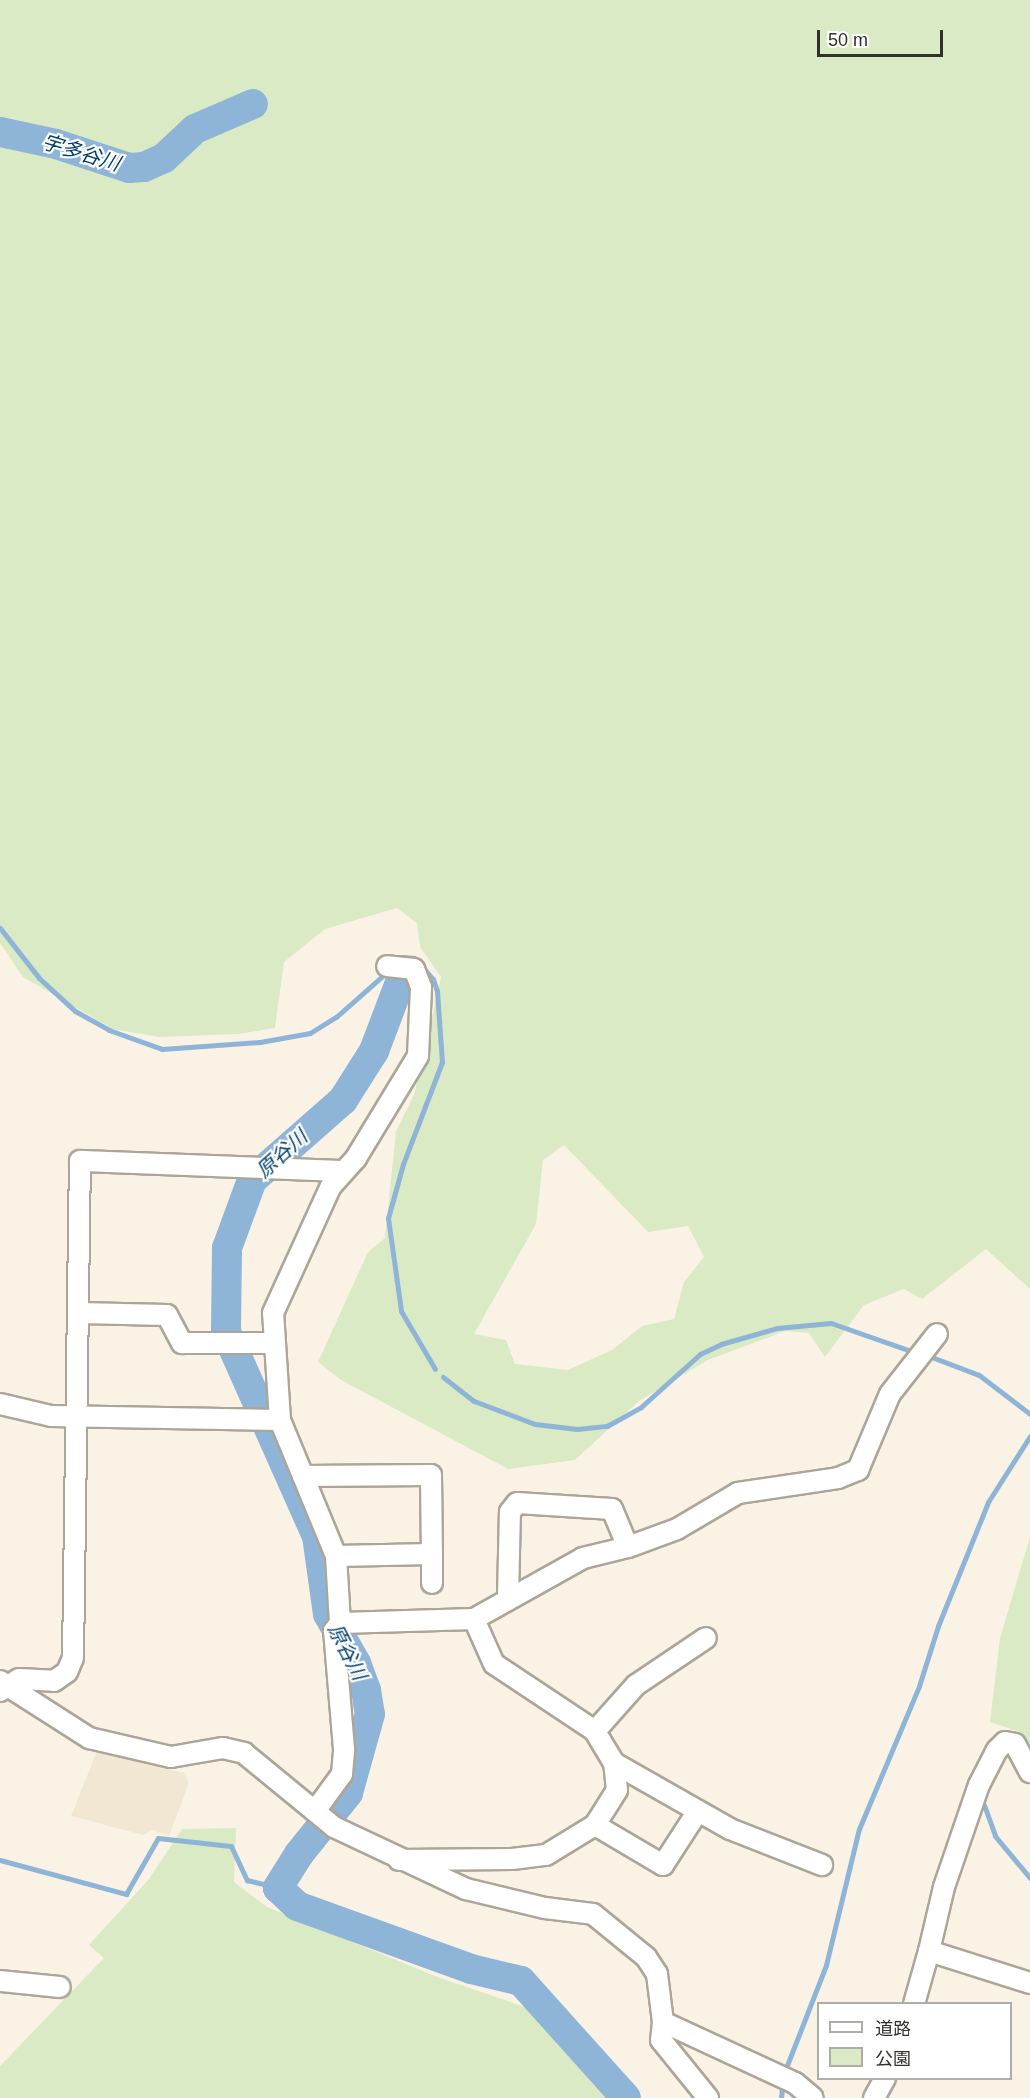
<!DOCTYPE html>
<meta charset="utf-8">
<style>
body{margin:0}
#map{position:relative;width:1030px;height:2098px;overflow:hidden;background:#faf3e5;font-family:Arial,"Noto Sans JP",sans-serif}
div>[style]{position:absolute}
.built>*{inset:0;background:#f2e7d3}
.green>*{inset:0;background:#daeac5}
.stream>*{height:5px;margin:-2.5px;padding:0 2.5px;transform-origin:2.5px;border-radius:2.5px;background:#8eb4d7}
.river>*{height:30px;margin:-15px;padding:0 15px;transform-origin:15px;border-radius:15px;background:#8eb4d7}
.roads{filter:drop-shadow(2px 0 #aca699) drop-shadow(-2px 0 #aca699) drop-shadow(0 2px #aca699) drop-shadow(0 -2px #aca699)}
.minor>*{height:20px;margin:-10px;padding:0 10px;transform-origin:10px;border-radius:10px;background:#fff}
span{translate:-50% -50%;white-space:nowrap;text-align:center;line-height:1.15;-webkit-text-stroke:4.5px #fff;paint-order:stroke}
.water-label{font-size:20px;color:#003f6b;font-style:italic}
.legend{position:absolute;left:817px;top:2002px;width:195px;height:78px;box-sizing:border-box;background:#fff;border:2px solid #adadaa;margin:0;padding:8px 10px;list-style:none;font-size:18px;color:#33312b}
.legend li{display:flex;align-items:center;gap:12px;height:30px}
.legend b{width:30px;border:2px solid #adadaa}
.scale{position:absolute;left:817px;top:30px;width:126px;height:27px;box-sizing:border-box;border:3px solid #33312b;border-top:0;padding-left:8px;font-size:18px;line-height:21px;white-space:nowrap;color:#33312b;-webkit-text-stroke:4px #fff;paint-order:stroke}
</style>
<div id="map">
<div class="built">
<div style="clip-path:polygon(97px 1751px,184px 1773px,189px 1783px,169px 1836px,151px 1830px,143px 1835px,71px 1816px)"></div>
</div>
<div class="green">
<div style="clip-path:polygon(evenodd,0 0,1030px 0,1030px 1289px,986px 1249px,922px 1299px,904px 1289px,864px 1305px,825px 1357px,809px 1333px,785px 1331px,708px 1360px,639px 1401px,575px 1460px,508px 1469px,341px 1380px,318px 1362px,368px 1252px,385px 1238px,396px 1131px,414px 1095px,441px 977px,420px 947px,417px 923px,397px 908px,325px 929px,284px 962px,275px 1028px,238px 1034px,159px 1037px,113px 1029px,23px 977px,0 943px,0 0,564px 1145px,648px 1232px,688px 1226px,704px 1257px,684px 1282px,674px 1319px,642px 1326px,612px 1350px,568px 1370px,515px 1364px,506px 1340px,474px 1334px,536px 1224px,543px 1160px,564px 1145px)"></div>
<div style="clip-path:polygon(1030px 1537px,1030px 1752px,1020px 1732px,990px 1722px,1000px 1638px)"></div>
<div style="clip-path:polygon(236px 1828px,234px 1882px,267px 1907px,440px 1978px,534px 2010px,611px 2098px,0 2098px,0 2066px,104px 1958px,89px 1945px,149px 1879px,182px 1829px)"></div>
</div>
<div class="stream">
<div style="left:0;top:928px;width:63px;rotate:52deg"></div>
<div style="left:39px;top:978px;width:49px;rotate:42.5deg"></div>
<div style="left:75px;top:1011px;width:39px;rotate:29deg"></div>
<div style="left:109px;top:1030px;width:56px;rotate:19.7deg"></div>
<div style="left:162px;top:1049px;width:98px;rotate:-4.1deg"></div>
<div style="left:260px;top:1042px;width:51px;rotate:-10.2deg"></div>
<div style="left:310px;top:1033px;width:31px;rotate:-32deg"></div>
<div style="left:336px;top:1017px;width:69px;rotate:-41.5deg"></div>
<div style="left:397px;top:963px;width:8px;rotate:-45deg"></div>
<div style="left:403px;top:957px;width:11px;rotate:5deg"></div>
<div style="left:414px;top:958px;width:28px;rotate:48deg"></div>
<div style="left:433px;top:979px;width:13px;rotate:72deg"></div>
<div style="left:437px;top:991px;width:71px;rotate:86deg"></div>
<div style="left:442px;top:1062px;width:109px;rotate:110.9deg"></div>
<div style="left:403px;top:1164px;width:56px;rotate:105.5deg"></div>
<div style="left:388px;top:1218px;width:94px;rotate:82deg"></div>
<div style="left:401px;top:1311px;width:67px;rotate:59.6deg"></div>
<div style="left:929px;top:1356px;width:53px;rotate:20.8deg"></div>
<div style="left:979px;top:1375px;width:64px;rotate:37.4deg"></div>
<div style="left:443px;top:1377px;width:39px;rotate:38deg"></div>
<div style="left:474px;top:1401px;width:65px;rotate:20.7deg"></div>
<div style="left:535px;top:1424px;width:42px;rotate:6.8deg"></div>
<div style="left:577px;top:1429px;width:30px;rotate:-6deg"></div>
<div style="left:607px;top:1426px;width:39px;rotate:-29deg"></div>
<div style="left:641px;top:1407px;width:79px;rotate:-41.9deg"></div>
<div style="left:700px;top:1354px;width:23px;rotate:-25deg"></div>
<div style="left:721px;top:1344px;width:58px;rotate:-15.9deg"></div>
<div style="left:777px;top:1328px;width:54px;rotate:-5.3deg"></div>
<div style="left:831px;top:1323px;width:88px;rotate:19.3deg"></div>
<div style="left:984px;top:1805px;width:33px;rotate:70deg"></div>
<div style="left:995px;top:1836px;width:55px;rotate:50.2deg"></div>
<div style="left:0;top:1860px;width:131px;rotate:15.1deg"></div>
<div style="left:126px;top:1894px;width:64px;rotate:-60.3deg"></div>
<div style="left:158px;top:1838px;width:73px;rotate:6.3deg"></div>
<div style="left:231px;top:1846px;width:38px;rotate:65deg"></div>
<div style="left:247px;top:1880px;width:32px;rotate:14deg"></div>
<div style="left:784px;top:2073px;width:116px;rotate:-68.7deg"></div>
<div style="left:826px;top:1965px;width:140px;rotate:-76.4deg"></div>
<div style="left:859px;top:1829px;width:155px;rotate:-67.2deg"></div>
<div style="left:919px;top:1686px;width:63px;rotate:-72.4deg"></div>
<div style="left:938px;top:1626px;width:134px;rotate:-68deg"></div>
<div style="left:988px;top:1502px;width:78px;rotate:-57.5deg"></div>
<div style="left:781px;top:2098px;width:10px;rotate:-84deg"></div>
</div>
<div class="river">
<div style="left:0;top:132px;width:57px;rotate:12.1deg"></div>
<div style="left:56px;top:144px;width:77px;rotate:18.2deg"></div>
<div style="left:129px;top:168px;width:15px;rotate:-4deg"></div>
<div style="left:144px;top:167px;width:22px;rotate:-24deg"></div>
<div style="left:164px;top:158px;width:42px;rotate:-43.1deg"></div>
<div style="left:195px;top:129px;width:63px;rotate:-23.3deg"></div>
<div style="left:402px;top:977px;width:79px;rotate:110.7deg"></div>
<div style="left:374px;top:1051px;width:58px;rotate:122.3deg"></div>
<div style="left:343px;top:1100px;width:121px;rotate:138.7deg"></div>
<div style="left:252px;top:1180px;width:72px;rotate:110.2deg"></div>
<div style="left:227px;top:1248px;width:84px;rotate:90.7deg"></div>
<div style="left:226px;top:1332px;width:223px;rotate:66deg"></div>
<div style="left:317px;top:1536px;width:79px;rotate:82deg"></div>
<div style="left:328px;top:1614px;width:56px;rotate:60.3deg"></div>
<div style="left:356px;top:1663px;width:29px;rotate:70deg"></div>
<div style="left:366px;top:1690px;width:24px;rotate:81deg"></div>
<div style="left:370px;top:1714px;width:82px;rotate:105.6deg"></div>
<div style="left:348px;top:1793px;width:78px;rotate:128.8deg"></div>
<div style="left:299px;top:1854px;width:40px;rotate:122deg"></div>
<div style="left:278px;top:1888px;width:26px;rotate:43deg"></div>
<div style="left:297px;top:1906px;width:185px;rotate:19.9deg"></div>
<div style="left:471px;top:1969px;width:51px;rotate:13.5deg"></div>
<div style="left:521px;top:1981px;width:157px;rotate:48.1deg"></div>
</div>
<div class="roads">
<div class="minor">
<div style="left:79px;top:1313px;width:88px;rotate:1.3deg"></div>
<div style="left:167px;top:1315px;width:32px;rotate:62deg"></div>
<div style="left:182px;top:1343px;width:91px"></div>
<div style="left:0;top:1404px;width:52px;rotate:13.2deg"></div>
<div style="left:51px;top:1416px;width:229px;rotate:1deg"></div>
<div style="left:303px;top:1476px;width:128px;rotate:-0.4deg"></div>
<div style="left:431px;top:1475px;width:79px;rotate:89.3deg"></div>
<div style="left:432px;top:1554px;width:96px;rotate:178.8deg"></div>
<div style="left:432px;top:1554px;width:29px;rotate:90deg"></div>
<div style="left:508px;top:1597px;width:85px;rotate:-88.7deg"></div>
<div style="left:510px;top:1512px;width:11px;rotate:-52deg"></div>
<div style="left:517px;top:1503px;width:95px;rotate:3.6deg"></div>
<div style="left:612px;top:1509px;width:41px;rotate:67.2deg"></div>
<div style="left:340px;top:1623px;width:134px;rotate:-1.7deg"></div>
<div style="left:0;top:1681px;width:106px;rotate:32.6deg"></div>
<div style="left:89px;top:1738px;width:84px;rotate:13deg"></div>
<div style="left:171px;top:1757px;width:53px;rotate:-9.8deg"></div>
<div style="left:223px;top:1748px;width:22px;rotate:13deg"></div>
<div style="left:244px;top:1753px;width:117px;rotate:39.4deg"></div>
<div style="left:334px;top:1827px;width:146px;rotate:25.2deg"></div>
<div style="left:466px;top:1889px;width:81px;rotate:13.5deg"></div>
<div style="left:545px;top:1908px;width:48px;rotate:7.1deg"></div>
<div style="left:593px;top:1914px;width:68px;rotate:39.1deg"></div>
<div style="left:646px;top:1957px;width:20px;rotate:57deg"></div>
<div style="left:657px;top:1974px;width:48px;rotate:82.9deg"></div>
<div style="left:663px;top:2022px;width:18px;rotate:96deg"></div>
<div style="left:661px;top:2040px;width:75px;rotate:51deg"></div>
<div style="left:0;top:1691px;width:22px;rotate:-32deg"></div>
<div style="left:19px;top:1679px;width:35px;rotate:3deg"></div>
<div style="left:54px;top:1681px;width:16px;rotate:-35deg"></div>
<div style="left:67px;top:1672px;width:15px;rotate:-67deg"></div>
<div style="left:73px;top:1658px;width:497px;rotate:-89.2deg"></div>
<div style="left:80px;top:1161px;width:264px;rotate:2.2deg"></div>
<div style="left:595px;top:1731px;width:62px;rotate:-48.3deg"></div>
<div style="left:636px;top:1685px;width:84px;rotate:-33.9deg"></div>
<div style="left:614px;top:1763px;width:133px;rotate:29.6deg"></div>
<div style="left:730px;top:1829px;width:99px;rotate:21.4deg"></div>
<div style="left:315px;top:1811px;width:46px;rotate:-53.9deg"></div>
<div style="left:342px;top:1774px;width:25px;rotate:-85deg"></div>
<div style="left:344px;top:1749px;width:118px;rotate:-94.8deg"></div>
<div style="left:334px;top:1631px;width:10px;rotate:-53deg"></div>
<div style="left:340px;top:1623px;width:67px;rotate:-93.4deg"></div>
<div style="left:336px;top:1556px;width:147px;rotate:-112.4deg"></div>
<div style="left:280px;top:1420px;width:107px;rotate:-93.7deg"></div>
<div style="left:273px;top:1313px;width:140px;rotate:-65.5deg"></div>
<div style="left:331px;top:1186px;width:38px;rotate:-48deg"></div>
<div style="left:356px;top:1158px;width:119px;rotate:-58.7deg"></div>
<div style="left:418px;top:1056px;width:69px;rotate:-87.5deg"></div>
<div style="left:421px;top:987px;width:19px;rotate:-111deg"></div>
<div style="left:414px;top:969px;width:27px;rotate:-174deg"></div>
<div style="left:595px;top:1825px;width:79px;rotate:30.5deg"></div>
<div style="left:663px;top:1865px;width:64px;rotate:-57.1deg"></div>
<div style="left:399px;top:1860px;width:113px;rotate:-0.5deg"></div>
<div style="left:512px;top:1859px;width:34px;rotate:-7deg"></div>
<div style="left:546px;top:1855px;width:57px;rotate:-31.5deg"></div>
<div style="left:595px;top:1825px;width:41px;rotate:-57.8deg"></div>
<div style="left:617px;top:1790px;width:27px;rotate:-96deg"></div>
<div style="left:614px;top:1763px;width:37px;rotate:-121deg"></div>
<div style="left:595px;top:1731px;width:121px;rotate:-146.4deg"></div>
<div style="left:494px;top:1664px;width:49px;rotate:-114deg"></div>
<div style="left:474px;top:1619px;width:125px;rotate:-29.2deg"></div>
<div style="left:583px;top:1558px;width:46px;rotate:-13.7deg"></div>
<div style="left:628px;top:1547px;width:52px;rotate:-20.2deg"></div>
<div style="left:677px;top:1529px;width:71px;rotate:-30.5deg"></div>
<div style="left:738px;top:1493px;width:101px;rotate:-8.5deg"></div>
<div style="left:838px;top:1478px;width:22px;rotate:-22deg"></div>
<div style="left:858px;top:1470px;width:82px;rotate:-67.2deg"></div>
<div style="left:890px;top:1394px;width:76px;rotate:-51.9deg"></div>
<div style="left:929px;top:1951px;width:66px;rotate:-76.8deg"></div>
<div style="left:944px;top:1887px;width:108px;rotate:-71.1deg"></div>
<div style="left:979px;top:1785px;width:39px;rotate:-63deg"></div>
<div style="left:997px;top:1750px;width:11px;rotate:-45deg"></div>
<div style="left:1005px;top:1742px;width:10px;rotate:11deg"></div>
<div style="left:1015px;top:1744px;width:32px;rotate:62deg"></div>
<div style="left:0;top:1981px;width:60px;rotate:5.7deg"></div>
<div style="left:914px;top:2004px;width:55px;rotate:-74.2deg"></div>
<div style="left:929px;top:1951px;width:106px;rotate:17.6deg"></div>
<div style="left:663px;top:2022px;width:145px;rotate:24.8deg"></div>
<div style="left:795px;top:2083px;width:23px;rotate:40deg"></div>
<div style="left:874px;top:2098px;width:23px;rotate:-61deg"></div>
</div>
</div>
<div class="water-label">
<span style="left:81px;top:153px;rotate:17deg">宇多谷川</span>
<span style="left:282px;top:1154px;rotate:-42deg">原谷川</span>
<span style="left:347px;top:1652px;rotate:63deg">原谷川</span>
</div>
<ul class="legend">
<li><b style="height:8px;background:#fff"></b>道路</li>
<li><b style="height:16px;background:#daeac5"></b>公園</li>
</ul>
<div class="scale">50 m</div>
</div>
